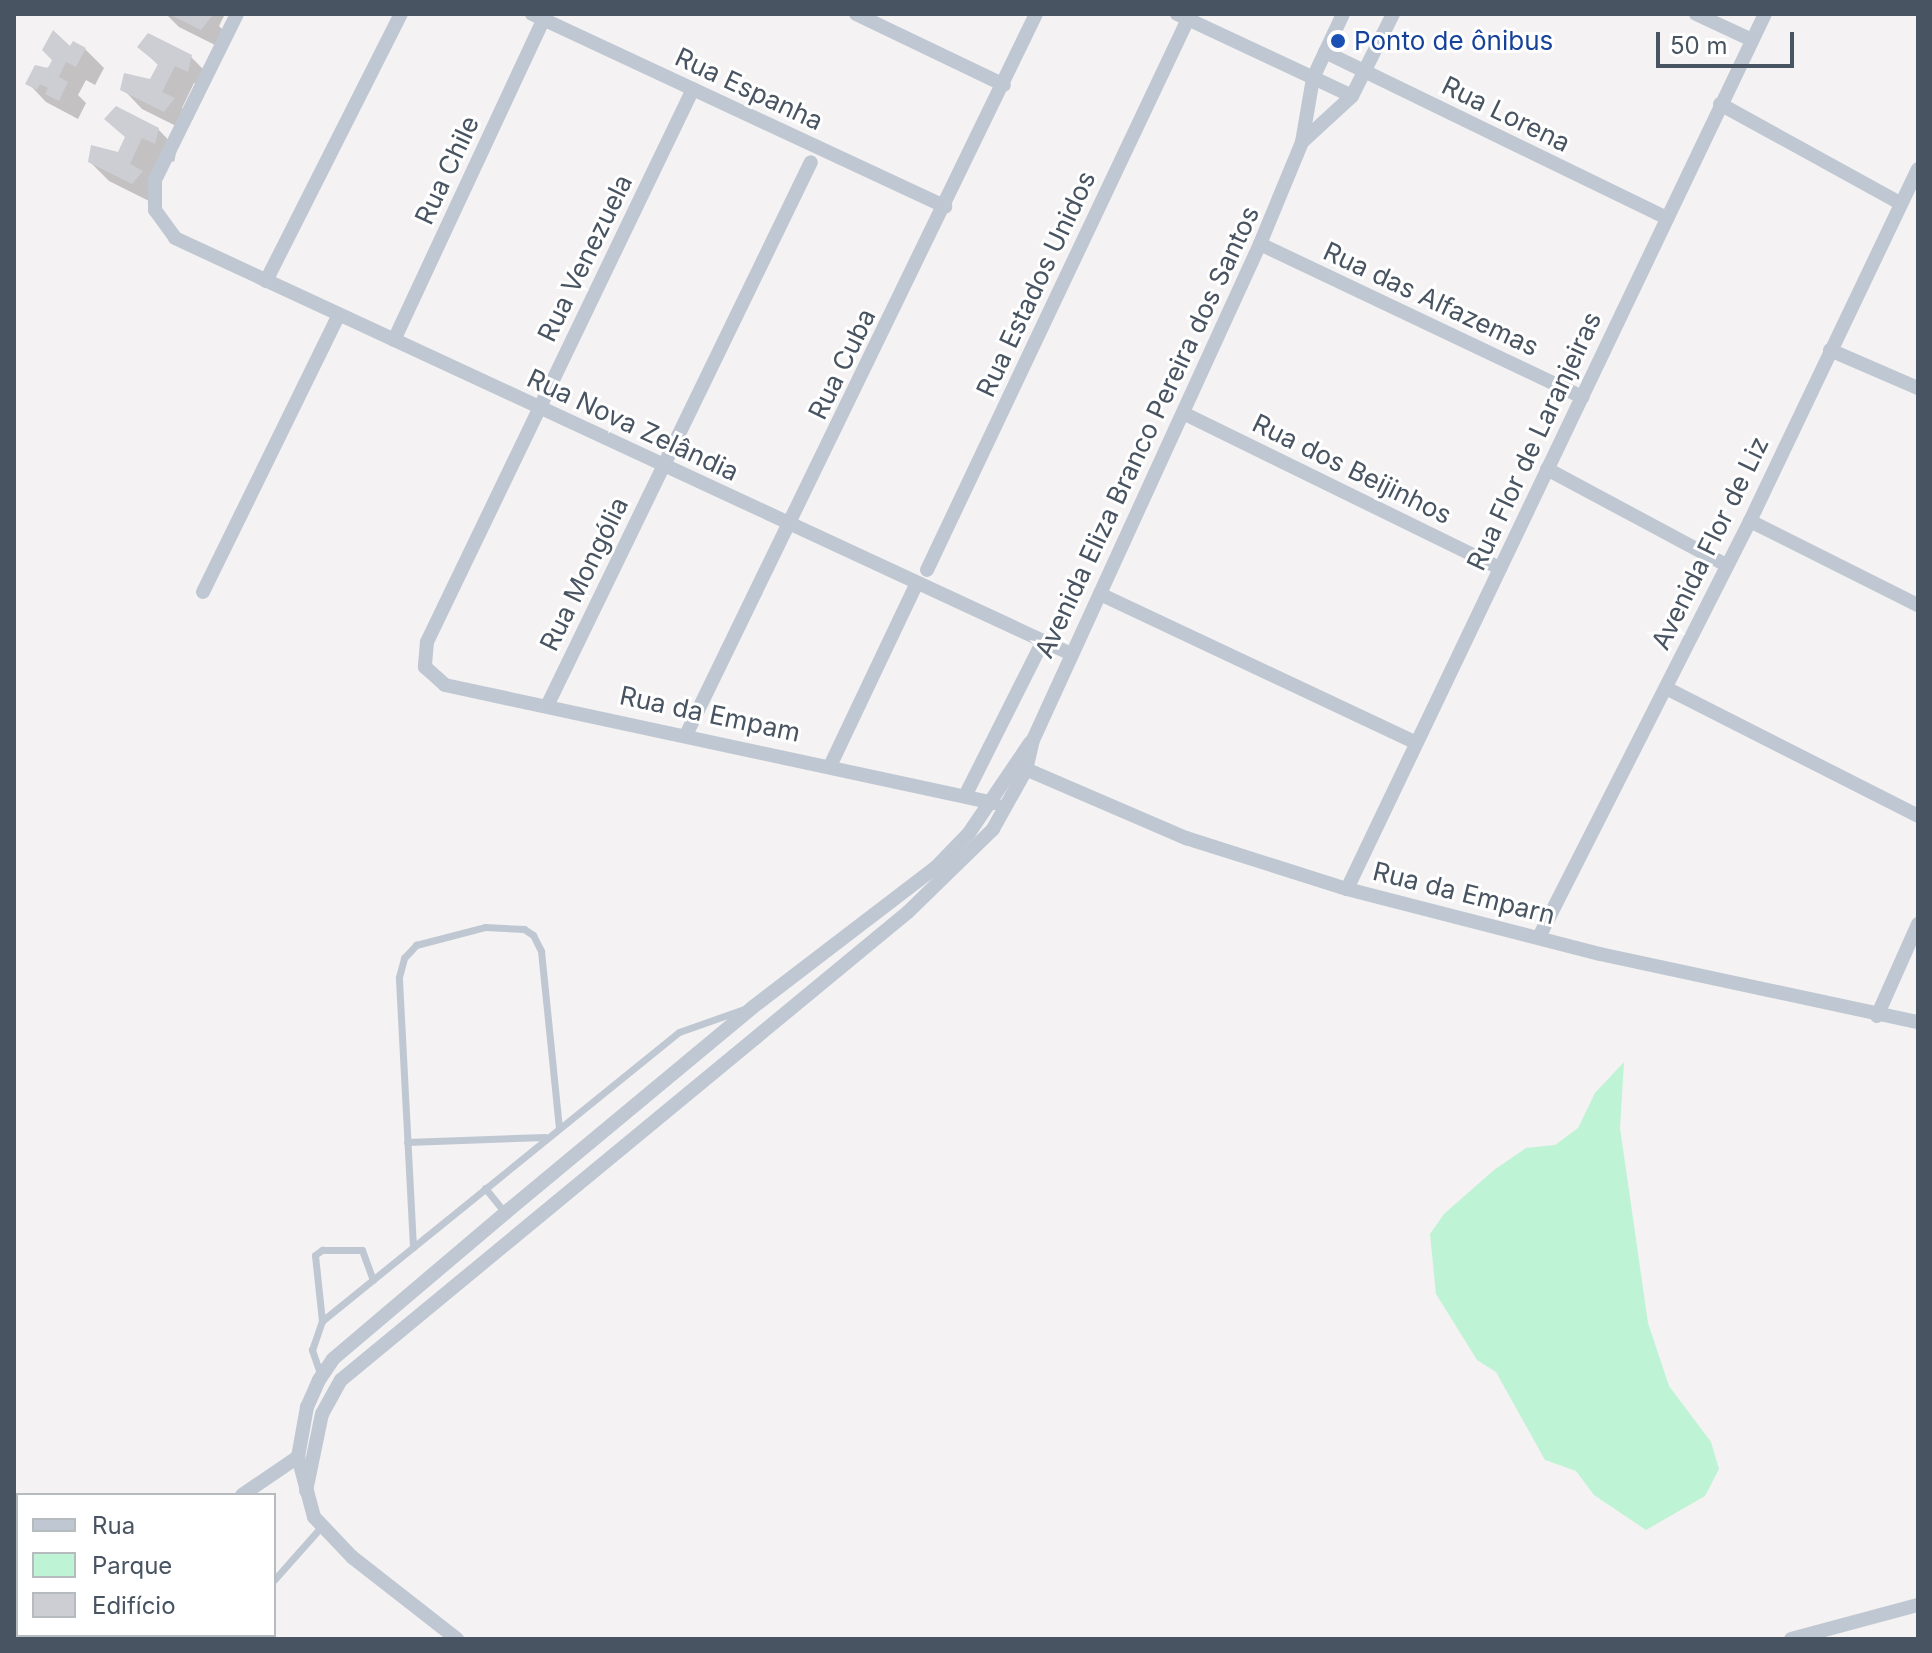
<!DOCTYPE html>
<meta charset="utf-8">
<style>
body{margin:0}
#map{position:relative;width:1932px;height:1653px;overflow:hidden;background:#f4f2f2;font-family:Inter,sans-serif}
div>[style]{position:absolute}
.green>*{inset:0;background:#bff3d5}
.shadow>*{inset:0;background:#0003}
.building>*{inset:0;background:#ccced4}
.service>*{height:7px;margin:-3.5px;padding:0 3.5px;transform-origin:3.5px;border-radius:3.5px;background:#bfc8d2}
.minor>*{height:14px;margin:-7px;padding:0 7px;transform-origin:7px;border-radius:7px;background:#bfc8d2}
.dots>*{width:22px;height:22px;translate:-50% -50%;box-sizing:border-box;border:4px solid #fff;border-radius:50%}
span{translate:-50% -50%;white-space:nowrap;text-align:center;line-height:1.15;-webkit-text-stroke:6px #fff;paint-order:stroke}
.transit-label{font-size:26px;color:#164399}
.left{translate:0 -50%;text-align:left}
.street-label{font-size:26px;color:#485461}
.frame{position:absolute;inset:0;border:16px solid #485461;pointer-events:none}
.legend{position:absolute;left:16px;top:1493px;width:260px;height:144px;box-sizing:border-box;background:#fff;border:2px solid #b6bbc0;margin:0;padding:10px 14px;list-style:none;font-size:24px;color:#485461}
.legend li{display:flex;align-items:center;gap:16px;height:40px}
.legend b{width:40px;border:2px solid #b6bbc0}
.scale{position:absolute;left:1656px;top:32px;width:138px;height:36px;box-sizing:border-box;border:4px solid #485461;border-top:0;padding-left:10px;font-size:24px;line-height:28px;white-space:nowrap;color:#485461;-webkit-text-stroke:6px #fff;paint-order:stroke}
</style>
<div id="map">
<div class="green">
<div style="clip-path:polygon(1624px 1062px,1620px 1128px,1648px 1323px,1669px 1386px,1711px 1442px,1719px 1469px,1705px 1496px,1646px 1530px,1594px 1495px,1576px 1471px,1545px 1460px,1496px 1372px,1477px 1360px,1436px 1294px,1430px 1234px,1444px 1214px,1494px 1170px,1526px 1148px,1555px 1145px,1578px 1128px,1595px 1093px)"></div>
</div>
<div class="shadow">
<div style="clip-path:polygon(166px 14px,225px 14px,219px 26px,230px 37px,221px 48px,179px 27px)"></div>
<div style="clip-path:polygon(140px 46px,191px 57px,210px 76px,207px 89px,194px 83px,182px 108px,193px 119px,184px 130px,142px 109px,123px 89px,151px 82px,159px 66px)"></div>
<div style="clip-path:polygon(71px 49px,85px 49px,104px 68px,95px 85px,86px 80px,78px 95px,86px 103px,78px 119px,46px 102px,28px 83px)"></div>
<div style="clip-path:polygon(158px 129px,177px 149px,174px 162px,162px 156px,151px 202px,109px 181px,90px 162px,119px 154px,127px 138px)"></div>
</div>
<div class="building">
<div style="clip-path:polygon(169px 14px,207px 14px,212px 16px,201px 30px)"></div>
<div style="clip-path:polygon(53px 30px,70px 46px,73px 41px,86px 48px,76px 67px,66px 62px,59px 77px,68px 82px,59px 101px,45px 94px,48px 88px,40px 84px,37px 90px,25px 84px,35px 65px,48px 68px,52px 60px,42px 50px)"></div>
<div style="clip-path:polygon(148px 33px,192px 55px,188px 72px,175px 66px,162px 92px,175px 98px,164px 112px,120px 90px,124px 73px,150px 79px,158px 64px,137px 47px)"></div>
<div style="clip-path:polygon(116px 106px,159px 128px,155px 144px,142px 138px,130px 164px,143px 171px,132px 184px,88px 162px,91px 145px,118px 152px,125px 137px,104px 119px)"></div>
</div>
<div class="service">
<div style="left:407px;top:1142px;width:138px;rotate:-2.1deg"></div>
<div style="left:485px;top:1188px;width:32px;rotate:51deg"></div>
<div style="left:413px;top:1247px;width:270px;rotate:-93deg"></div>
<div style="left:399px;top:977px;width:20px;rotate:-75deg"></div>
<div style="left:404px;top:958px;width:18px;rotate:-47deg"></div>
<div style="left:416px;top:945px;width:71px;rotate:-14.6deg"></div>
<div style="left:485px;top:927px;width:39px;rotate:3deg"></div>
<div style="left:524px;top:929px;width:11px;rotate:34deg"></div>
<div style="left:533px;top:935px;width:18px;rotate:63deg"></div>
<div style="left:541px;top:951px;width:178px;rotate:84.2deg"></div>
<div style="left:322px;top:1321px;width:66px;rotate:-96.1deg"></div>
<div style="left:315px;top:1255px;width:9px;rotate:-36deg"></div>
<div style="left:322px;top:1250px;width:40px"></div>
<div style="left:362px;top:1250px;width:32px;rotate:70deg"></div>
<div style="left:321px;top:1376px;width:28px;rotate:-109deg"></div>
<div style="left:312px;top:1350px;width:31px;rotate:-71deg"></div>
<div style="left:322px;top:1321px;width:459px;rotate:-39deg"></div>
<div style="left:679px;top:1032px;width:72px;rotate:-19.4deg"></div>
<div style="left:274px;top:1580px;width:71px;rotate:-48.4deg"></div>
<div style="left:219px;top:1639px;width:6px;rotate:-45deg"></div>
</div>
<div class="minor">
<div style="left:237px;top:14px;width:185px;rotate:116.3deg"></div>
<div style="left:155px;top:180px;width:30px;rotate:90deg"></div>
<div style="left:155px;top:210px;width:34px;rotate:54deg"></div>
<div style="left:175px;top:238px;width:988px;rotate:24.9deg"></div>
<div style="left:532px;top:14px;width:456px;rotate:25deg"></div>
<div style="left:856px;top:14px;width:164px;rotate:25.6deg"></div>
<div style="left:1177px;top:14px;width:193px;rotate:25.1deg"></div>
<div style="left:1696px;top:14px;width:62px;rotate:24.9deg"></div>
<div style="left:1325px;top:52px;width:380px;rotate:25.9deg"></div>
<div style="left:693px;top:89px;width:614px;rotate:115.69deg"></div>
<div style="left:427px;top:642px;width:25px;rotate:95deg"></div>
<div style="left:425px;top:667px;width:27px;rotate:42deg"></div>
<div style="left:445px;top:685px;width:562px;rotate:12.13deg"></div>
<div style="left:1720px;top:104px;width:205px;rotate:28.8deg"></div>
<div style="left:1302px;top:142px;width:68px;rotate:-42.6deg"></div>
<div style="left:1352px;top:96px;width:92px;rotate:-63.4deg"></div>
<div style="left:1260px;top:244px;width:357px;rotate:25.4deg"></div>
<div style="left:266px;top:281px;width:299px;rotate:-63.2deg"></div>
<div style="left:394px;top:340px;width:360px;rotate:-65deg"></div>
<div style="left:1830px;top:350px;width:96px;rotate:23.4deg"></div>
<div style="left:1183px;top:413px;width:353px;rotate:26.1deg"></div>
<div style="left:1547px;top:469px;width:203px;rotate:28.2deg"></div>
<div style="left:1750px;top:521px;width:188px;rotate:26.6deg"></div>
<div style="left:927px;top:570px;width:610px;rotate:-64.65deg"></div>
<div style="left:203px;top:592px;width:309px;rotate:-63.9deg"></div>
<div style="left:1100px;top:594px;width:349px;rotate:25.2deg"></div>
<div style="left:1666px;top:688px;width:283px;rotate:26.9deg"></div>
<div style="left:548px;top:704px;width:602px;rotate:-64.12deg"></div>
<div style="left:687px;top:733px;width:799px;rotate:-64.11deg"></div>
<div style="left:831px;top:764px;width:200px;rotate:-64.6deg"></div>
<div style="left:1021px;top:767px;width:180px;rotate:23.3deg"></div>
<div style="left:1186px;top:838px;width:169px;rotate:17.6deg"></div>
<div style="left:1347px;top:889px;width:261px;rotate:14.4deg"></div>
<div style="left:1600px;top:954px;width:325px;rotate:12.1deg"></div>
<div style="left:965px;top:796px;width:174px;rotate:-63.3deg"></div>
<div style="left:1347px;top:889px;width:970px;rotate:-64.47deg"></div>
<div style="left:1540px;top:935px;width:464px;rotate:-63.1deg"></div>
<div style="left:1750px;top:521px;width:390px;rotate:-64.5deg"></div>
<div style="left:1877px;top:1016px;width:101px;rotate:-66deg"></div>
<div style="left:306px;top:1491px;width:79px;rotate:-78.3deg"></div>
<div style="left:322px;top:1414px;width:39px;rotate:-61deg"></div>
<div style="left:341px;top:1380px;width:735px;rotate:-39.54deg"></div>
<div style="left:908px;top:912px;width:119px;rotate:-44.3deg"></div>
<div style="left:993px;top:829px;width:68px;rotate:-60.8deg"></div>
<div style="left:1026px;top:770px;width:31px;rotate:-77deg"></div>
<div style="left:1033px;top:740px;width:545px;rotate:-65.41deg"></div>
<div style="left:1260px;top:244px;width:110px;rotate:-67.6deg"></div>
<div style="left:1302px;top:142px;width:65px;rotate:-80.2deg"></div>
<div style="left:1313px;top:78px;width:71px;rotate:-64.9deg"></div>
<div style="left:242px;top:1495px;width:68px;rotate:-34.2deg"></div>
<div style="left:14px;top:1638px;width:9px;rotate:-18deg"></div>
<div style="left:457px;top:1639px;width:133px;rotate:-142deg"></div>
<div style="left:352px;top:1557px;width:55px;rotate:-133.5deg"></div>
<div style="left:314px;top:1517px;width:62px;rotate:-104.9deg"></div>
<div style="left:298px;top:1457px;width:51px;rotate:-79.8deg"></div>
<div style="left:307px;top:1407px;width:30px;rotate:-66deg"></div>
<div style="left:319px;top:1380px;width:25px;rotate:-56deg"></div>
<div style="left:333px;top:1359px;width:226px;rotate:-40.3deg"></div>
<div style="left:505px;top:1213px;width:322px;rotate:-39.7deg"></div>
<div style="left:753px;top:1007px;width:230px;rotate:-37.4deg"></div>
<div style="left:936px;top:867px;width:47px;rotate:-45.9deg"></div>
<div style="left:969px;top:833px;width:109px;rotate:-55.9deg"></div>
<div style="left:1791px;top:1639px;width:131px;rotate:-15deg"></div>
</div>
<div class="dots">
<div style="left:1338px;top:41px;background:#1a4fb4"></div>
</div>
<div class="transit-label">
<span class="left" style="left:1354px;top:41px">Ponto de ônibus</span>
</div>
<div class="street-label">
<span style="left:749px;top:89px;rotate:25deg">Rua Espanha</span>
<span style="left:1506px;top:114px;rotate:26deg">Rua Lorena</span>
<span style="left:447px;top:170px;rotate:-65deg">Rua Chile</span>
<span style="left:585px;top:258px;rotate:-64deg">Rua Venezuela</span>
<span style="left:1036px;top:284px;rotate:-65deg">Rua Estados Unidos</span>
<span style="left:1431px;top:299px;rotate:25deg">Rua das Alfazemas</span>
<span style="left:842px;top:364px;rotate:-64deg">Rua Cuba</span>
<span style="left:633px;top:425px;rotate:25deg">Rua Nova Zelândia</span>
<span style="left:1147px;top:432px;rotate:-65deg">Avenida Eliza Branco Pereira dos Santos</span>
<span style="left:1534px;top:441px;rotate:-65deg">Rua Flor de Laranjeiras</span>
<span style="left:1352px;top:469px;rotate:26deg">Rua dos Beijinhos</span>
<span style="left:1710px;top:543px;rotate:-64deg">Avenida Flor de Liz</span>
<span style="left:584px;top:574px;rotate:-64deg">Rua Mongólia</span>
<span style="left:710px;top:714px;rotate:12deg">Rua da Empam</span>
<span style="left:1464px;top:893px;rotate:14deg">Rua da Emparn</span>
</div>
<div class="frame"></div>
<ul class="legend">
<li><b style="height:10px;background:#bfc8d2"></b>Rua</li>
<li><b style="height:22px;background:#bff3d5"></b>Parque</li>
<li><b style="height:22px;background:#ccced4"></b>Edifício</li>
</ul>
<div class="scale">50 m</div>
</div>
